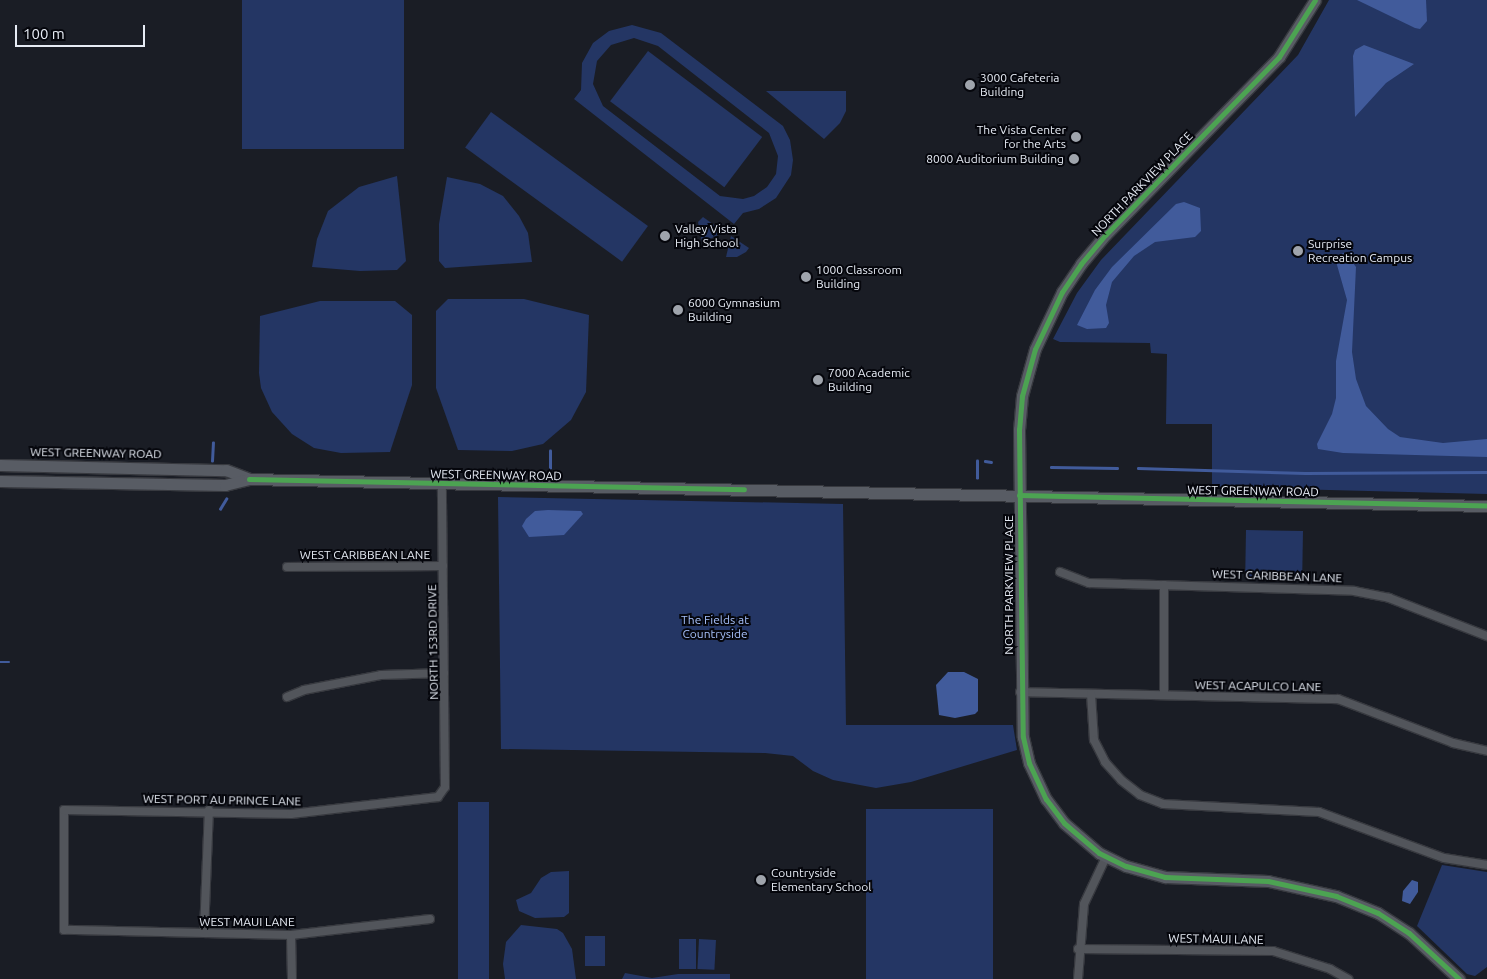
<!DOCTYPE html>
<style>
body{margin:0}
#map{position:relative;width:1487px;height:979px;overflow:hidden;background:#1a1d25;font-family:Ubuntu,sans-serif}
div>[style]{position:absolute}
.green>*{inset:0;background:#243664;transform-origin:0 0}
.water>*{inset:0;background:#415b9b}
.stream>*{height:2.5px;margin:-1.25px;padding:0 1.25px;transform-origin:1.25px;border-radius:1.25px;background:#415b9b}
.roads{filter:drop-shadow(1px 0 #37393f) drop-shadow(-1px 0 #37393f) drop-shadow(0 1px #37393f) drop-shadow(0 -1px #37393f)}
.street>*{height:8px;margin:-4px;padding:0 4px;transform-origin:4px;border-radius:4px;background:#52555b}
.secondary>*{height:11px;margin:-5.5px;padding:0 5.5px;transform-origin:5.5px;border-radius:5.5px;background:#585c64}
.cycleway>*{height:5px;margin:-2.5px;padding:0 2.5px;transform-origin:2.5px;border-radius:2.5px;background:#4ca352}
.dots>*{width:14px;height:14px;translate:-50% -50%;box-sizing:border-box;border:2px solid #05060c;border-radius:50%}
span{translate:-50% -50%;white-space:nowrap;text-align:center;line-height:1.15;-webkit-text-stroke:4px #05060c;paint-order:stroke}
.poi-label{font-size:12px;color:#e7ecf5}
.left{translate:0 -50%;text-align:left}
.right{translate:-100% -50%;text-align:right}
.street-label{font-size:12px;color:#e7ecf5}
.park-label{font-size:12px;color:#a6c0fa}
.scale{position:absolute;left:15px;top:25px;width:130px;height:22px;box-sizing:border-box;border:2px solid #e7ecf5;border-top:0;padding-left:6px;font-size:15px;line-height:18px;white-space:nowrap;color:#e7ecf5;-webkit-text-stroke:4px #05060c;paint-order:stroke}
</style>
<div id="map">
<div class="green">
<div style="left:242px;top:0;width:162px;height:149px"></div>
<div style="clip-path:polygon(1329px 0,1487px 0,1487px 494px,1212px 487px,1212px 424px,1166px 424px,1167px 354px,1151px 353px,1150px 343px,1060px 342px,1053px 339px,1077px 293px,1101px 260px,1298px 55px)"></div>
<div style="clip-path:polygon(evenodd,632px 25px,661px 33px,783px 126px,790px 140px,793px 160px,791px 175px,776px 198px,759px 209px,743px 213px,734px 224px,574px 99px,581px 90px,582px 63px,593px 43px,609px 31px,632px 25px,634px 38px,658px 46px,769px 133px,778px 156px,776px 174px,767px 187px,754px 196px,743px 199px,720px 196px,603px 106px,593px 84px,597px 61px,611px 45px,634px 38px)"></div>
<div style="left:648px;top:51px;width:143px;height:63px;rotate:37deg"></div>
<div style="clip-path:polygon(766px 91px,846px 91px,846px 111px,840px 123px,824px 139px)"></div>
<div style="left:491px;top:112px;width:194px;height:44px;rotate:36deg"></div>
<div style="clip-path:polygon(397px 176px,406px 261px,397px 270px,360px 271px,312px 267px,317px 239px,328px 211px,359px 187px)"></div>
<div style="clip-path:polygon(447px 177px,480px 184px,503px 196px,519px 216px,528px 233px,532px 262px,445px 268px,439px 261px,439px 224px)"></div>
<div style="clip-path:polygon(703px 217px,724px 232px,702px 243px,698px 222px)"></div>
<div style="clip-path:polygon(731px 236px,749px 248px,746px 252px,737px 257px,726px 257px)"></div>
<div style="clip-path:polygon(448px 299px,524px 299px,589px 315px,586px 392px,571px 420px,543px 444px,512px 451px,458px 450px,436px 388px,436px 311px)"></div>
<div style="clip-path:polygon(320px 301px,395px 301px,412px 315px,412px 385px,390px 452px,341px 453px,314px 448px,292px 434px,272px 412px,261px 388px,259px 373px,260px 316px)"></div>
<div style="clip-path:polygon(498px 497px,843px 504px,846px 725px,1013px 725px,1017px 750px,911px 782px,876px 788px,833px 780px,813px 771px,793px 756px,765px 753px,501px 749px)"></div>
<div style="left:1246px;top:530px;width:57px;height:49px;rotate:1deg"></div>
<div style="left:489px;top:802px;width:177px;height:31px;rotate:90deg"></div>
<div style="left:866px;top:809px;width:127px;height:170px"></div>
<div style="clip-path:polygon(1442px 865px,1487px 872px,1487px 967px,1475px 976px,1467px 974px,1417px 926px)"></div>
<div style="clip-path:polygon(569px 871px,569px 913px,564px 917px,535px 918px,519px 911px,516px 900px,531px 893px,541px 878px,551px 872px)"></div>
<div style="clip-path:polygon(521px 925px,557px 929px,563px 933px,572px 949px,576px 979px,505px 979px,503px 964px,506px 942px)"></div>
<div style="left:585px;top:936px;width:20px;height:30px"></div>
<div style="left:679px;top:939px;width:17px;height:30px"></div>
<div style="left:699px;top:939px;width:17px;height:30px;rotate:3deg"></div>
<div style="clip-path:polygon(625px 973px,652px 978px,678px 974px,730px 974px,730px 979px,622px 979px)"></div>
</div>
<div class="water">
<div style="clip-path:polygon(1357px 0,1426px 0,1427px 21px,1420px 29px,1415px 28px)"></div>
<div style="clip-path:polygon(1364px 45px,1414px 64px,1386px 83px,1355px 117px,1353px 56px,1355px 50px)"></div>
<div style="clip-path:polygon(1184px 202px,1200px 208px,1201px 231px,1195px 237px,1155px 242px,1134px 256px,1112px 282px,1106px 305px,1109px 323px,1106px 328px,1087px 329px,1077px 325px,1095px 290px,1112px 267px,1176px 204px)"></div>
<div style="clip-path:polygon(1345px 252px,1356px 267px,1352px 352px,1356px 379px,1366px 406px,1388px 429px,1400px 437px,1443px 443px,1487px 439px,1487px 457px,1343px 453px,1318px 449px,1317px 444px,1332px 414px,1336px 398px,1336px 361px,1347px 300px,1335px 258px)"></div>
<div style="clip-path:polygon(548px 510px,581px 511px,583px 514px,564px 535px,529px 537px,522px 526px,526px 519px,535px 511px)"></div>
<div style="clip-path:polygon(948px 672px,964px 672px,978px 679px,978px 711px,975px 714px,955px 718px,939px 715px,936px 685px)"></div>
<div style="clip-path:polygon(1412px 880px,1418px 882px,1418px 892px,1410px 904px,1402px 901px,1403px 891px)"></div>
</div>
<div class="stream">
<div style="left:212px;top:461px;width:18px;rotate:-87deg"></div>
<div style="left:985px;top:461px;width:6px;rotate:9deg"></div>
<div style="left:1051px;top:467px;width:66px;rotate:0.9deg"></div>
<div style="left:550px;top:468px;width:17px;rotate:-90deg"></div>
<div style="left:1138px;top:468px;width:167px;rotate:1.7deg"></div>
<div style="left:1305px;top:473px;width:182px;rotate:-0.3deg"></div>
<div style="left:977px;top:478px;width:17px;rotate:-90deg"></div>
<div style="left:220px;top:509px;width:12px;rotate:-59deg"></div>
<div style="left:0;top:662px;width:9px"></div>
</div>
<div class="roads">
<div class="street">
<div style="left:287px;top:567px;width:156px;rotate:-0.4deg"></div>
<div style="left:1060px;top:572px;width:31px;rotate:21deg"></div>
<div style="left:1089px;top:583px;width:265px;rotate:1.7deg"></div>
<div style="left:1354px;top:591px;width:36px;rotate:11deg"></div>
<div style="left:1389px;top:598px;width:105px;rotate:21.2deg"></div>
<div style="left:1164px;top:585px;width:110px;rotate:90deg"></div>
<div style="left:1020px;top:692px;width:318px;rotate:1.3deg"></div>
<div style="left:1338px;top:699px;width:123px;rotate:20.9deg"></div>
<div style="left:1453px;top:743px;width:35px;rotate:13deg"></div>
<div style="left:1091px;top:694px;width:46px;rotate:86.3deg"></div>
<div style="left:1094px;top:740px;width:25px;rotate:63deg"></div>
<div style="left:1105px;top:762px;width:24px;rotate:48deg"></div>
<div style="left:1121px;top:780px;width:24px;rotate:38deg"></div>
<div style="left:1140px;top:795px;width:25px;rotate:21deg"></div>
<div style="left:1163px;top:804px;width:156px;rotate:2.9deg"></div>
<div style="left:1319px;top:812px;width:133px;rotate:20.2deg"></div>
<div style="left:1444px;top:858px;width:44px;rotate:9.2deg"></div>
<div style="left:287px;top:697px;width:18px;rotate:-22deg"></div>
<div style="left:304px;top:690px;width:78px;rotate:-11deg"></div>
<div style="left:381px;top:675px;width:63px;rotate:-1.8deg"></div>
<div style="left:430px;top:919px;width:140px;rotate:173.4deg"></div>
<div style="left:291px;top:935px;width:227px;rotate:-178.7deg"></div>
<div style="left:64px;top:930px;width:120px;rotate:-90deg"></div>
<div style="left:64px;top:810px;width:227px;rotate:1deg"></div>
<div style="left:291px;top:814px;width:148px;rotate:-6.6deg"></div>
<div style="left:438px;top:797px;width:12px;rotate:-55deg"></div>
<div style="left:445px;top:787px;width:303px;rotate:-90.6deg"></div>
<div style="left:204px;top:933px;width:123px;rotate:-87.7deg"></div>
<div style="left:291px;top:935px;width:44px;rotate:88.7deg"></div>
<div style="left:1078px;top:949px;width:195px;rotate:0.6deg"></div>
<div style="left:1273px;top:951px;width:60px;rotate:17.5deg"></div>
<div style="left:1330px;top:969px;width:21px;rotate:29deg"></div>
<div style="left:1078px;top:979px;width:75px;rotate:-85.4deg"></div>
<div style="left:1084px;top:904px;width:52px;rotate:-64.9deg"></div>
</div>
<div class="secondary">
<div style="left:1315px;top:0;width:67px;rotate:122.3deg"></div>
<div style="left:1279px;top:57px;width:248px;rotate:134.3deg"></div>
<div style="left:1106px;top:234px;width:39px;rotate:130deg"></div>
<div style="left:1081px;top:264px;width:34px;rotate:124deg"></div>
<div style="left:1062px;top:292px;width:63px;rotate:115.3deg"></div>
<div style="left:1035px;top:349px;width:49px;rotate:105.5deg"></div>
<div style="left:1022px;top:396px;width:33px;rotate:95deg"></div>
<div style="left:1019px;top:429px;width:308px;rotate:89.3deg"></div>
<div style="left:1023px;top:737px;width:27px;rotate:77deg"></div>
<div style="left:1029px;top:763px;width:40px;rotate:65deg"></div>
<div style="left:1046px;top:799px;width:30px;rotate:53deg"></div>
<div style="left:1064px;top:823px;width:46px;rotate:40.6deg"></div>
<div style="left:1099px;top:853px;width:30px;rotate:26deg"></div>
<div style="left:1126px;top:866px;width:41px;rotate:15.8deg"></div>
<div style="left:1165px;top:877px;width:103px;rotate:2.2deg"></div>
<div style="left:1268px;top:881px;width:70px;rotate:12.4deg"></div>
<div style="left:1336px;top:896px;width:45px;rotate:22deg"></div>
<div style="left:1378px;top:913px;width:37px;rotate:33deg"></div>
<div style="left:1409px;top:933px;width:68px;rotate:42.6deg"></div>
<div style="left:0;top:465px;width:226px;rotate:1.3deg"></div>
<div style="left:226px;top:470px;width:25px;rotate:21deg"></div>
<div style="left:0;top:481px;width:225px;rotate:1deg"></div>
<div style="left:225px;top:485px;width:25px;rotate:-14deg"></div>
<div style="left:249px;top:479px;width:1238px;rotate:1.25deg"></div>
</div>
</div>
<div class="cycleway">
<div style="left:1315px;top:0;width:67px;rotate:122.3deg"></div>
<div style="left:1279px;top:57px;width:248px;rotate:134.3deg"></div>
<div style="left:1106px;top:234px;width:39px;rotate:130deg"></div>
<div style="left:1081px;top:264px;width:34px;rotate:124deg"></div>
<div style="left:1062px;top:292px;width:63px;rotate:115.3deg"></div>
<div style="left:1035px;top:349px;width:49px;rotate:105.5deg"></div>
<div style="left:1022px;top:396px;width:33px;rotate:95deg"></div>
<div style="left:1019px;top:429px;width:308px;rotate:89.3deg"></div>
<div style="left:1023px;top:737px;width:27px;rotate:77deg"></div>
<div style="left:1029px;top:763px;width:40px;rotate:65deg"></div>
<div style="left:1046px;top:799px;width:30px;rotate:53deg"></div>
<div style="left:1064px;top:823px;width:46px;rotate:40.6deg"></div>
<div style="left:1099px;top:853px;width:30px;rotate:26deg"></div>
<div style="left:1126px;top:866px;width:41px;rotate:15.8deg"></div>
<div style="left:1165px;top:877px;width:103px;rotate:2.2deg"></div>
<div style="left:1268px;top:881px;width:70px;rotate:12.4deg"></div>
<div style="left:1336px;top:896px;width:45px;rotate:22deg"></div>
<div style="left:1378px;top:913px;width:37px;rotate:33deg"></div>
<div style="left:1409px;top:933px;width:68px;rotate:42.6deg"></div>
<div style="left:249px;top:479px;width:495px;rotate:1.2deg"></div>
<div style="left:1019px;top:495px;width:468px;rotate:1.3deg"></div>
</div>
<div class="dots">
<div style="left:970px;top:85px;background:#9fa4ac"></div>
<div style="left:1076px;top:137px;background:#9fa4ac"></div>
<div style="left:1074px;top:159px;background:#9fa4ac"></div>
<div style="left:665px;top:236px;background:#9fa4ac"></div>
<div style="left:1298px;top:251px;background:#9fa4ac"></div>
<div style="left:806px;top:277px;background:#9fa4ac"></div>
<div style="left:678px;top:310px;background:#9fa4ac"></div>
<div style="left:818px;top:380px;background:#9fa4ac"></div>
<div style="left:761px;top:880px;background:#9fa4ac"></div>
</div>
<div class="poi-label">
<span class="left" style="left:980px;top:85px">3000 Cafeteria<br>Building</span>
<span class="right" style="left:1066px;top:137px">The Vista Center<br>for the Arts</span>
<span class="right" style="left:1064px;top:159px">8000 Auditorium Building</span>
<span class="left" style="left:675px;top:236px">Valley Vista<br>High School</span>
<span class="left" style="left:1308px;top:251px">Surprise<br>Recreation Campus</span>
<span class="left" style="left:816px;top:277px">1000 Classroom<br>Building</span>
<span class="left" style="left:688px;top:310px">6000 Gymnasium<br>Building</span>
<span class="left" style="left:828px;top:380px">7000 Academic<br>Building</span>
<span class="left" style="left:771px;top:880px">Countryside<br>Elementary School</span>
</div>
<div class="street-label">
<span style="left:1142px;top:184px;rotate:-46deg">NORTH PARKVIEW PLACE</span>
<span style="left:96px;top:453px;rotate:1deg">WEST GREENWAY ROAD</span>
<span style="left:496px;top:475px;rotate:1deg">WEST GREENWAY ROAD</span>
<span style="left:1253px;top:491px;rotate:1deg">WEST GREENWAY ROAD</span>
<span style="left:365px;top:555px">WEST CARIBBEAN LANE</span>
<span style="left:1277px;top:576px;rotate:2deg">WEST CARIBBEAN LANE</span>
<span style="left:1009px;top:585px;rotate:-90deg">NORTH PARKVIEW PLACE</span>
<span style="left:433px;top:642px;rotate:-91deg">NORTH 153RD DRIVE</span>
<span style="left:1258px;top:686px;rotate:1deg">WEST ACAPULCO LANE</span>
<span style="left:222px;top:800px;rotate:1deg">WEST PORT AU PRINCE LANE</span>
<span style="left:247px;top:922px">WEST MAUI LANE</span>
<span style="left:1216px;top:939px;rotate:1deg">WEST MAUI LANE</span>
</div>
<div class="park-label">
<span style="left:715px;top:627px">The Fields at<br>Countryside</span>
</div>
<div class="scale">100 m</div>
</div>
